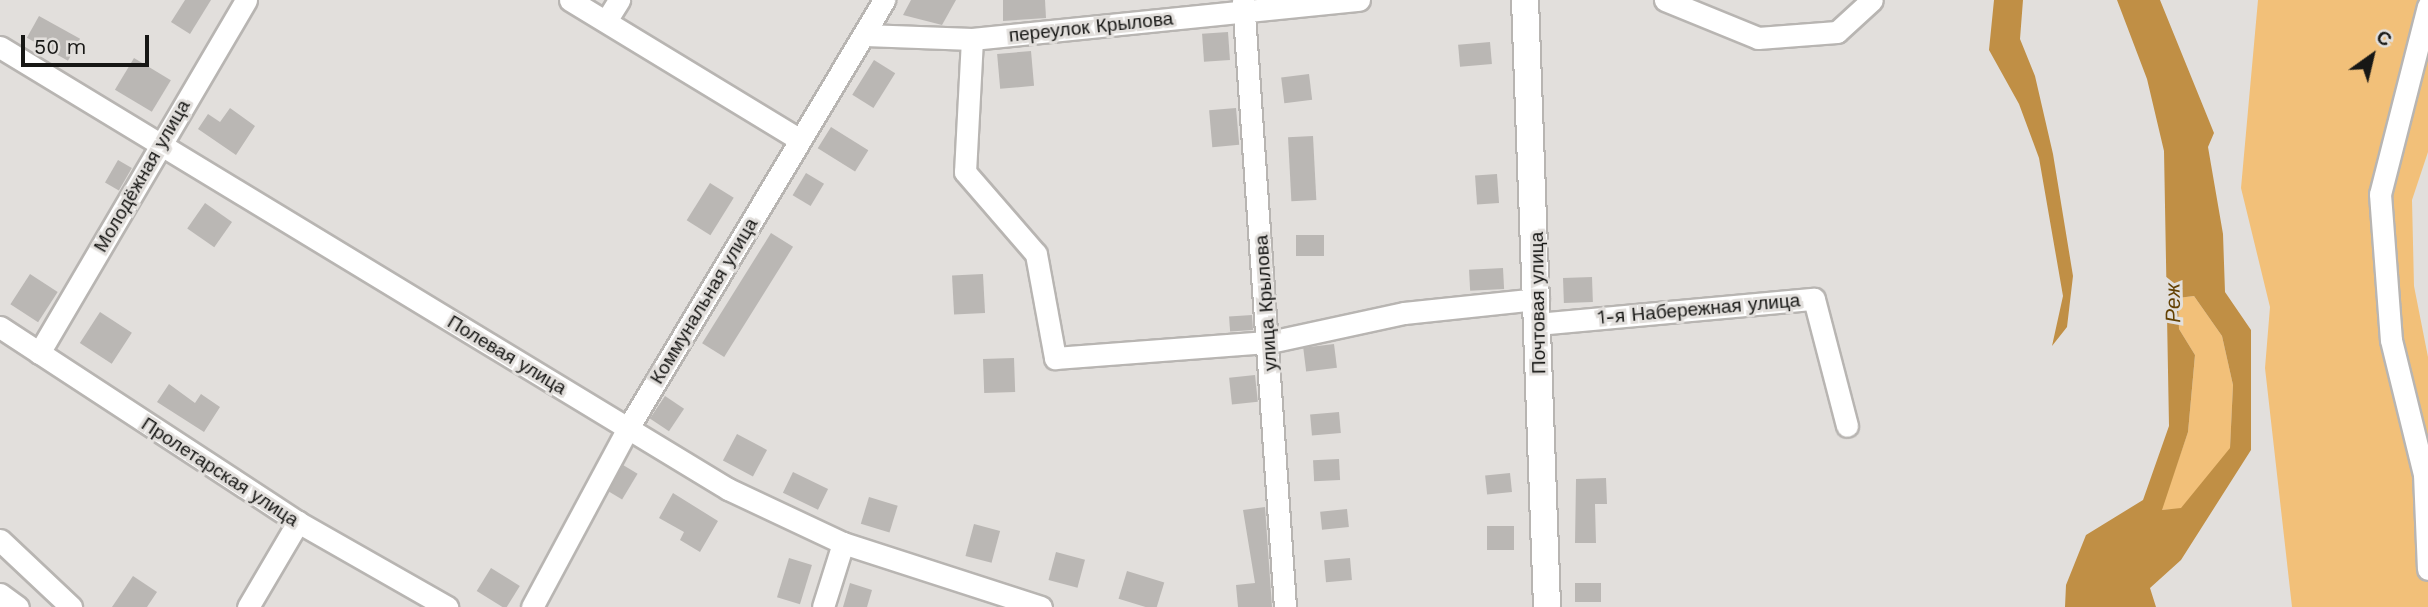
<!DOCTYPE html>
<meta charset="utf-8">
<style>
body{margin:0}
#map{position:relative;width:2428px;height:607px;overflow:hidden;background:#e2dfdc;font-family:"Work Sans",sans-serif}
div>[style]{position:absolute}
.green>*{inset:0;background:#f2c079}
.water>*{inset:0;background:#c08f45}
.building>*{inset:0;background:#bab7b4;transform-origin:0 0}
.roads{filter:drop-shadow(2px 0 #b8b5b2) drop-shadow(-2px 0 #b8b5b2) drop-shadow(0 2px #b8b5b2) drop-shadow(0 -2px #b8b5b2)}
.minor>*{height:21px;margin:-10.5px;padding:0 10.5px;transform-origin:10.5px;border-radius:10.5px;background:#fff}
.major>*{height:26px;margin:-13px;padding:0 13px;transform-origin:13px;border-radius:13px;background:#fff}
span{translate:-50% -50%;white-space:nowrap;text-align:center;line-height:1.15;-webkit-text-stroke:6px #e2dfdc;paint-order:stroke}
.street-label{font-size:19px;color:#171715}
.water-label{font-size:21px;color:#634103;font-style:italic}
.north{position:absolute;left:2337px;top:21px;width:70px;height:70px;-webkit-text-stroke:5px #e2dfdc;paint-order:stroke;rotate:34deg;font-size:19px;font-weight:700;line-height:28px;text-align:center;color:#171715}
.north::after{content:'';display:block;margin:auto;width:24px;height:32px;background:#171715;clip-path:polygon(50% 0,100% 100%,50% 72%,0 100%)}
.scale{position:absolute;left:21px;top:35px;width:128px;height:32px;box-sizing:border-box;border:4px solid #171715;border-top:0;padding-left:9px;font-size:21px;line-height:24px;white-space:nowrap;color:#171715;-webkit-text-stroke:5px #e2dfdc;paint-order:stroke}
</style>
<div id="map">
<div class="green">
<div style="clip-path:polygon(2258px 0,2428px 0,2428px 152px,2412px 200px,2414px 286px,2428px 357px,2428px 607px,2292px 607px,2265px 368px,2270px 307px,2241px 188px)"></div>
<div style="clip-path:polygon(2194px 296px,2222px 336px,2233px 385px,2230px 449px,2181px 509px,2161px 510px,2188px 432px,2195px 355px,2179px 329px,2178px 298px)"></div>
</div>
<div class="water">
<div style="clip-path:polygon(1994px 0,2023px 0,2020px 39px,2035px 76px,2053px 154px,2073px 276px,2067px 327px,2052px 346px,2063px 296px,2039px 158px,2019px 104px,1989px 50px)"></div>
<div style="clip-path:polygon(evenodd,2117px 0,2160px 0,2214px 133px,2208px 147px,2223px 234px,2225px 292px,2251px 330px,2251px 450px,2181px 560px,2150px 588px,2156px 607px,2065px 607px,2066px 585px,2086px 535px,2143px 500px,2169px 426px,2164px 151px,2147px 79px,2117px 0,2194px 296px,2222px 336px,2233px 385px,2230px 448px,2181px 508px,2162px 510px,2188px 432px,2195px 355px,2179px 329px,2178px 298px,2194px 296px)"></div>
</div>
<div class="building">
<div style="clip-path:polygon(185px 0,211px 0,190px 34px,171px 22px)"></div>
<div style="clip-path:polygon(911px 0,956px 0,942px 25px,903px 15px)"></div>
<div style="clip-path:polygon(1003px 0,1045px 0,1046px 18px,1003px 21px)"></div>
<div style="left:39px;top:16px;width:47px;height:25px;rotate:29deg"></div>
<div style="left:1228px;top:32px;width:28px;height:26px;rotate:86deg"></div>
<div style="left:1490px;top:42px;width:22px;height:32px;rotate:85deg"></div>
<div style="left:1031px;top:51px;width:35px;height:34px;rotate:85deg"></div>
<div style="left:134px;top:58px;width:43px;height:37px;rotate:31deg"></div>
<div style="left:874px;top:60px;width:25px;height:41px;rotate:32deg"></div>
<div style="left:1309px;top:74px;width:26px;height:28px;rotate:83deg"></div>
<div style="clip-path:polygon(230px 108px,255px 126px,236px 155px,198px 129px,208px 114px,220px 122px)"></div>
<div style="left:1236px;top:108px;width:37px;height:27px;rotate:85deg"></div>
<div style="left:831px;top:127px;width:44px;height:25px;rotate:32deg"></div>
<div style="left:1313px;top:136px;width:64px;height:25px;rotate:87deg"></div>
<div style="left:118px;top:160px;width:16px;height:26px;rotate:30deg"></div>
<div style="left:806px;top:173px;width:21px;height:26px;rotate:31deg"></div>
<div style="left:1497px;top:174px;width:29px;height:22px;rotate:86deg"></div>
<div style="left:710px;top:183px;width:28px;height:44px;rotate:32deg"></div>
<div style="left:205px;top:203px;width:33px;height:31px;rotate:35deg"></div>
<div style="left:771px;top:233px;width:26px;height:130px;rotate:32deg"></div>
<div style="left:1324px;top:235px;width:21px;height:28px;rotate:90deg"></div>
<div style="left:1503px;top:268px;width:21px;height:34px;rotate:87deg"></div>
<div style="left:30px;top:274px;width:33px;height:36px;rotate:33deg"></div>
<div style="left:983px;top:274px;width:39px;height:31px;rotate:87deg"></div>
<div style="left:1592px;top:277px;width:25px;height:29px;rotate:88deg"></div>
<div style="left:100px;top:312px;width:38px;height:37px;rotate:33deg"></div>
<div style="left:1252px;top:315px;width:15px;height:23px;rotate:86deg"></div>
<div style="left:1334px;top:344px;width:24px;height:31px;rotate:83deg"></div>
<div style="left:1014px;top:358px;width:34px;height:31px;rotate:88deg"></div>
<div style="left:1255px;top:375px;width:27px;height:26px;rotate:84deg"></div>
<div style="clip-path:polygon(169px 384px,195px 403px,201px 394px,220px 407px,204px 432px,157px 402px)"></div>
<div style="left:665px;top:396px;width:23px;height:27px;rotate:34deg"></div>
<div style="left:1339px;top:412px;width:21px;height:29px;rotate:85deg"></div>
<div style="left:737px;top:434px;width:34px;height:30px;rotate:28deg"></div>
<div style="left:1339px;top:459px;width:21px;height:26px;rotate:87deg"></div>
<div style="left:623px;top:465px;width:17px;height:30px;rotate:31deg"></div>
<div style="left:793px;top:472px;width:39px;height:23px;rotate:26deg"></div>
<div style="left:1510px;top:473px;width:19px;height:25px;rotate:84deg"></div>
<div style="clip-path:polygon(1606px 478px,1607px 504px,1595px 504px,1596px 543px,1575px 543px,1576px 479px)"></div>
<div style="clip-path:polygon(673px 493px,718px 521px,700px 552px,680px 540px,684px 532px,659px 518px)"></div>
<div style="left:869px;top:497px;width:30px;height:28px;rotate:17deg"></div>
<div style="clip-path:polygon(1265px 507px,1272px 607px,1238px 607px,1236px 585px,1255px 583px,1243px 510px)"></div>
<div style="left:1347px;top:509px;width:18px;height:27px;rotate:84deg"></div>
<div style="left:974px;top:524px;width:27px;height:33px;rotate:15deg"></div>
<div style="left:1514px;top:526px;width:24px;height:27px;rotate:90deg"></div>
<div style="left:1056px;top:552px;width:30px;height:29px;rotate:15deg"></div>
<div style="left:789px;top:558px;width:24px;height:41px;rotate:17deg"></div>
<div style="left:1350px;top:558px;width:22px;height:26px;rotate:85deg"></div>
<div style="left:491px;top:568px;width:34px;height:27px;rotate:32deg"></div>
<div style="left:1127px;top:571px;width:39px;height:29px;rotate:17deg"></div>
<div style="clip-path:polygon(133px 576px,157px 592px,147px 607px,112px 607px)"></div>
<div style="clip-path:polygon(850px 583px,872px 590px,867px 607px,843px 607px)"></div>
<div style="left:1575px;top:583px;width:26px;height:19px"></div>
</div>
<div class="roads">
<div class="minor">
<div style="left:570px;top:0;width:269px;rotate:31.3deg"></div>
<div style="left:1243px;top:0;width:608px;rotate:86.04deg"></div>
<div style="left:1665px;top:0;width:100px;rotate:22.2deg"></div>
<div style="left:1758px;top:38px;width:79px;rotate:-4.3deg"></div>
<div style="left:1837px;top:32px;width:47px;rotate:-42.4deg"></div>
<div style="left:2428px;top:6px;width:194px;rotate:104.3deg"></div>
<div style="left:2380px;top:194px;width:146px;rotate:85.7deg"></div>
<div style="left:2391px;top:340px;width:138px;rotate:76.2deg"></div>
<div style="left:2424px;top:474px;width:95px;rotate:87.6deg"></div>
<div style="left:606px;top:21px;width:25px;rotate:-58deg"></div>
<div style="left:865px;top:35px;width:107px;rotate:2.1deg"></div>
<div style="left:972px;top:39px;width:389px;rotate:-5.8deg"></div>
<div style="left:972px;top:39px;width:133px;rotate:93deg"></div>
<div style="left:965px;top:172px;width:108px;rotate:49.1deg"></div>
<div style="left:1036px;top:254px;width:106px;rotate:79.6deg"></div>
<div style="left:1055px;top:358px;width:216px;rotate:-4.3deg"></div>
<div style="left:1270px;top:342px;width:137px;rotate:-12.2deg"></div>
<div style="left:1404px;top:313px;width:135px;rotate:-6deg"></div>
<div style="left:0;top:47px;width:852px;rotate:31.26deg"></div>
<div style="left:728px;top:489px;width:127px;rotate:25.2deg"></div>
<div style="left:843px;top:543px;width:208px;rotate:17.9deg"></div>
<div style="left:1537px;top:324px;width:278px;rotate:-5.2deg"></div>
<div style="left:1814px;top:299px;width:131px;rotate:75.4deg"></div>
<div style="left:0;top:327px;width:356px;rotate:33.2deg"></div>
<div style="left:298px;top:522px;width:172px;rotate:29.7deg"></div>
<div style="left:39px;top:353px;width:409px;rotate:-59.6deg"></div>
<div style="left:0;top:540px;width:98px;rotate:43.3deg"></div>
<div style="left:0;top:594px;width:22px;rotate:36deg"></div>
<div style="left:248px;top:607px;width:99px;rotate:-59.5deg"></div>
<div style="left:532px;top:607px;width:203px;rotate:-61.8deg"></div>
<div style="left:628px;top:428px;width:499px;rotate:-59.1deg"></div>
<div style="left:823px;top:607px;width:67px;rotate:-72.6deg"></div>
</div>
<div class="major">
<div style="left:1525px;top:0;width:607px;rotate:87.92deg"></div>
</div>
</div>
<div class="street-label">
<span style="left:1091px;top:27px;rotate:-6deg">переулок Крылова</span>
<span style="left:142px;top:176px;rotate:-60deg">Молодёжная улица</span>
<span style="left:704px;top:301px;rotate:-59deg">Коммунальная улица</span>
<span style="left:1266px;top:303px;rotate:-94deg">улица Крылова</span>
<span style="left:1538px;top:303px;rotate:-91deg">Почтовая улица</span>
<span style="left:1699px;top:309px;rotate:-5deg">1-я Набережная улица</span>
<span style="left:507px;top:355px;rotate:31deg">Полевая улица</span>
<span style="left:220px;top:472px;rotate:33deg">Пролетарская улица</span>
</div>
<div class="water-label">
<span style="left:2173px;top:303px;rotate:-91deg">Реж</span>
</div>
<div class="north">С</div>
<div class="scale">50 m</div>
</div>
